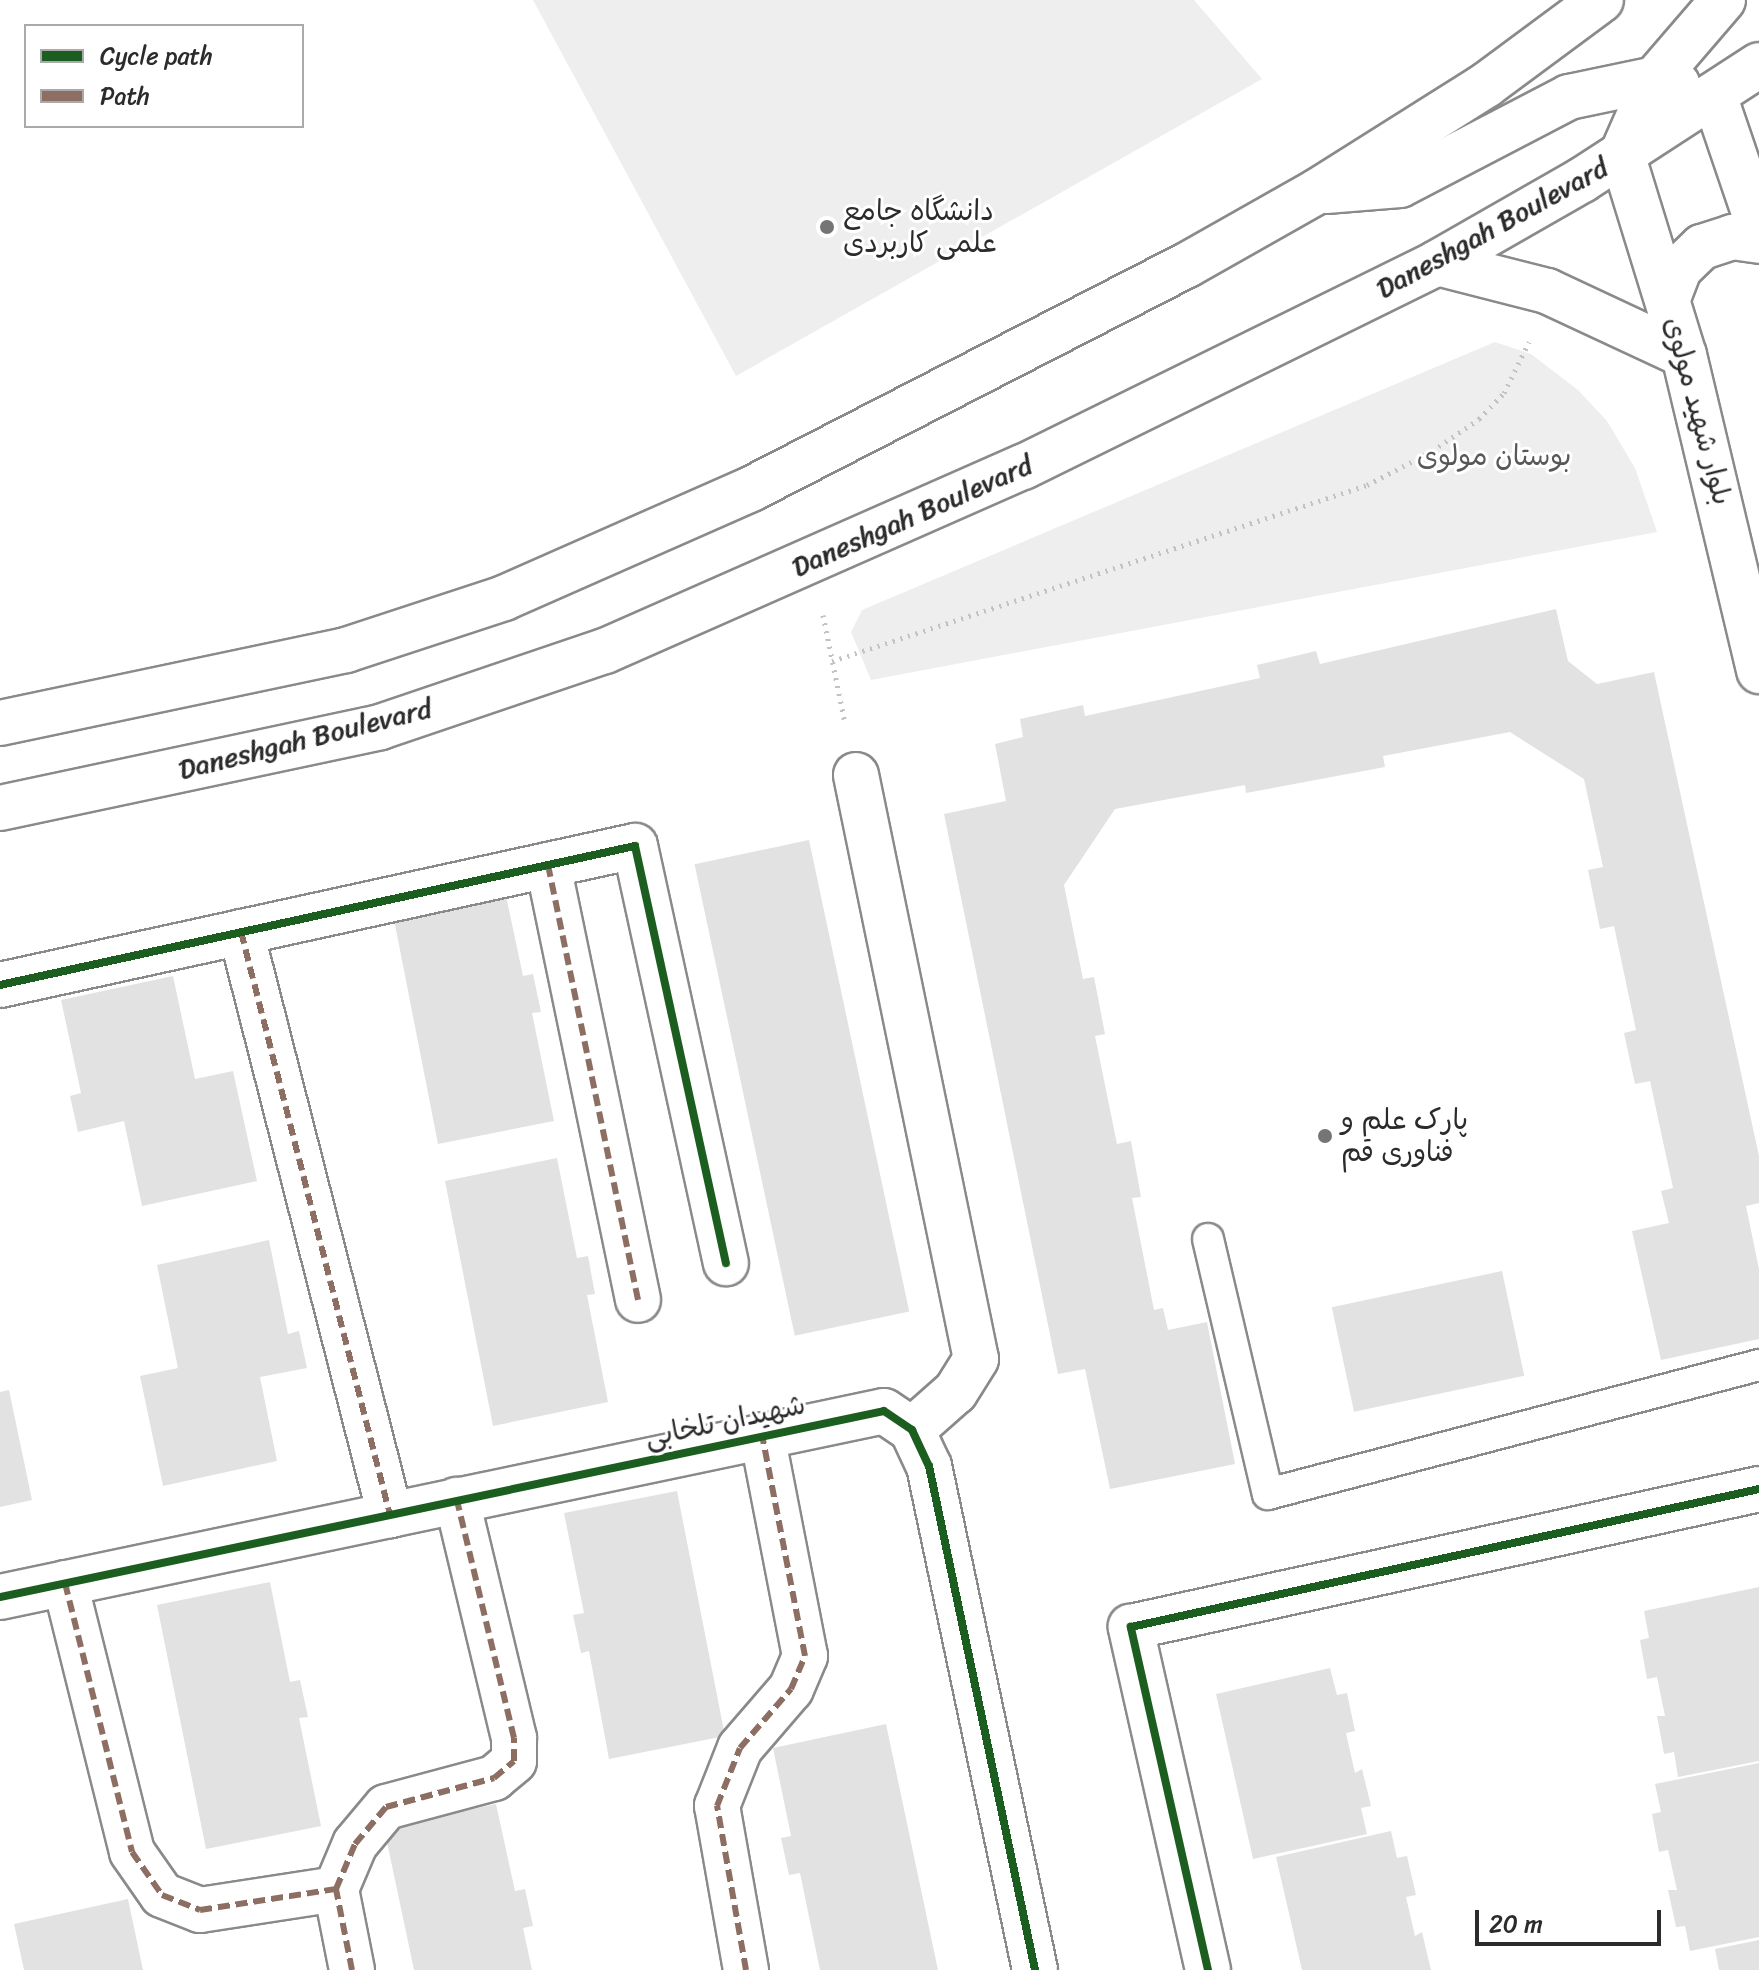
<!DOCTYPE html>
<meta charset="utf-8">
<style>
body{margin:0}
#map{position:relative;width:1759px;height:1970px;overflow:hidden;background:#fff;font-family:Sriracha,"Playpen Sans Arabic",sans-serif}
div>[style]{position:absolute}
.built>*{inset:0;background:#eee}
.building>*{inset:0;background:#e2e2e2;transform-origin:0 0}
.path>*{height:5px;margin-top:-2.5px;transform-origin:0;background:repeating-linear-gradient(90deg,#c2c2c2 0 2px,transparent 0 8px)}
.roads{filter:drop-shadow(2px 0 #8a8a8a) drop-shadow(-2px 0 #8a8a8a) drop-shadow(0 2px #8a8a8a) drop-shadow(0 -2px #8a8a8a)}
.lane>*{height:30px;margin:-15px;padding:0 15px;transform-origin:15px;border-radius:15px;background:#fff}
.street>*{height:44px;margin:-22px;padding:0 22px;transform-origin:22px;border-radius:22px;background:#fff}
.secondary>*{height:44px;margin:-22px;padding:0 22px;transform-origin:22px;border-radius:22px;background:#fff}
.quiet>*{height:6px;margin-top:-3px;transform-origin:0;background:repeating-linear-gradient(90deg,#8d6e63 0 12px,transparent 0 18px)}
.cycleway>*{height:8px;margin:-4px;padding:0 4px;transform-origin:4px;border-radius:4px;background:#1b5e20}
.dots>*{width:22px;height:22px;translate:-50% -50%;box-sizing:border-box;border:4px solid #fff;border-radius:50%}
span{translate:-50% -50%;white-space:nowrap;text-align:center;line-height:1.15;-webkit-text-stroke:6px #fff;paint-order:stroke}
.poi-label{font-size:28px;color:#2b2b2b}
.left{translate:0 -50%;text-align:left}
.street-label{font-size:28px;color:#2b2b2b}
.park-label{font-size:28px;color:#585858}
.legend{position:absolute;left:24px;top:24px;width:280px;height:104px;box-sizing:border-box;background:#fff;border:2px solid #aaa;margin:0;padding:10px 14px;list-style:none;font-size:24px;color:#2b2b2b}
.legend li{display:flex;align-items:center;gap:16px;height:40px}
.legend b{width:40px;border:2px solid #aaa}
.scale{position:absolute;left:1475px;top:1910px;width:186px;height:36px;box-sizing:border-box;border:4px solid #2b2b2b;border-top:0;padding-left:10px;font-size:24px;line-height:28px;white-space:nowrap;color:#2b2b2b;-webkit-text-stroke:6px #fff;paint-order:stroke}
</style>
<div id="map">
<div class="built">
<div style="clip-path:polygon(533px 0,1194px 0,1262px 79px,736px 376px)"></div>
<div style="clip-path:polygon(1495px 342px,1531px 354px,1578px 390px,1607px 421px,1635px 468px,1657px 532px,871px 680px,851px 632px,862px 610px)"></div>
</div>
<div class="building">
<div style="clip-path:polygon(1556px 609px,1568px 661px,1597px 684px,1654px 672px,1759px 1156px,1759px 1203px,1746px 1206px,1759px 1269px,1759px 1339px,1661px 1360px,1632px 1231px,1669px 1223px,1661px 1191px,1673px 1188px,1650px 1081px,1635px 1084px,1624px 1033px,1636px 1030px,1614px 926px,1600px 929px,1588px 870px,1603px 867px,1584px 779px,1510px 732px,1383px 756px,1385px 767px,1246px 793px,1245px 785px,1115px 809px,1064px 885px,1083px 979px,1094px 977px,1105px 1034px,1095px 1036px,1117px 1144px,1131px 1141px,1141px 1197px,1132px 1198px,1154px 1310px,1163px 1308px,1168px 1330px,1207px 1322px,1235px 1464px,1110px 1489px,1085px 1369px,1058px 1374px,944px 814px,1006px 801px,995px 744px,1023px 737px,1020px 719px,1083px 705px,1085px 716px,1260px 678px,1257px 665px,1316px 651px,1320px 664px)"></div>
<div style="left:809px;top:840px;width:482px;height:117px;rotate:78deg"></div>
<div style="clip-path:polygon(502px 877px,523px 976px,533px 974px,541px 1012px,532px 1013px,554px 1121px,438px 1144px,390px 899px)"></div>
<div style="clip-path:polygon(173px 976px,195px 1079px,233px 1071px,257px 1181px,142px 1206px,124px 1121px,78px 1132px,70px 1096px,81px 1093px,61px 1000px)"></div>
<div style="clip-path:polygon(557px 1158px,577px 1258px,588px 1256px,595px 1294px,587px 1295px,608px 1402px,493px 1426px,445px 1181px)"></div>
<div style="clip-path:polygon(269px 1240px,288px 1334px,299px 1331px,307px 1368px,260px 1377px,277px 1461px,163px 1486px,140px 1376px,178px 1368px,157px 1265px)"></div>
<div style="left:1502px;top:1271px;width:107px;height:174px;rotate:78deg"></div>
<div style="clip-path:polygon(9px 1390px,32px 1500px,0 1507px,0 1392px)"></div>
<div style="clip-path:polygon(677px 1491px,725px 1736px,609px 1759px,589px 1651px,581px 1653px,573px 1615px,584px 1613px,564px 1513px)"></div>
<div style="clip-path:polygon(270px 1582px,290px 1682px,300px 1680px,308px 1717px,299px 1718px,321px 1826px,206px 1849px,157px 1605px)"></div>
<div style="clip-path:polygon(1759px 1587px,1759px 1761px,1678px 1777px,1674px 1752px,1664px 1754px,1657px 1716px,1665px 1716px,1657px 1677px,1647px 1679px,1640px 1640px,1649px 1638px,1644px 1611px)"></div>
<div style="clip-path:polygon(1330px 1668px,1337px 1695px,1347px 1693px,1355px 1731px,1346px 1733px,1355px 1773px,1362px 1769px,1371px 1806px,1361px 1808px,1367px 1834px,1253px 1859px,1216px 1694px)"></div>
<div style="clip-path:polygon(886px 1724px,938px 1970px,820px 1970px,800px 1873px,789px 1875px,781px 1838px,791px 1836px,773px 1748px)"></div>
<div style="clip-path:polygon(1759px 1763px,1759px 1937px,1690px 1951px,1685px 1926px,1676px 1927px,1668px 1890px,1677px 1890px,1668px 1850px,1659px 1852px,1652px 1814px,1661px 1812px,1655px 1784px)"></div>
<div style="clip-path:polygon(496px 1804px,515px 1891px,525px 1889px,533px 1926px,523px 1928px,532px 1970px,414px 1970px,384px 1828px)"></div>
<div style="clip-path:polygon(1391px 1831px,1397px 1858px,1407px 1856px,1416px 1895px,1406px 1897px,1415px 1936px,1422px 1932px,1431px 1970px,1302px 1970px,1276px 1857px)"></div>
<div style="clip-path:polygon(128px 1899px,143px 1970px,24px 1970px,14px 1924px)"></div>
<div style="clip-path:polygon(1759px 1940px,1759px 1970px,1719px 1970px,1715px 1949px)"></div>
</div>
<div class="path">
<div style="left:823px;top:615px;width:110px;rotate:78.5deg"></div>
<div style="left:832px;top:661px;width:563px;rotate:-18.21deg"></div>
<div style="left:1367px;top:485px;width:73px;rotate:-27.6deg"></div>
<div style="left:1432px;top:451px;width:57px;rotate:-34.2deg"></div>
<div style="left:1479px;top:419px;width:36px;rotate:-46deg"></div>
<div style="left:1504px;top:393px;width:57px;rotate:-63.9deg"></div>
</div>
<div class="roads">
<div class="lane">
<div style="left:1208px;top:1239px;width:262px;rotate:76.8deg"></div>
<div style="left:1268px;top:1494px;width:508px;rotate:-14.72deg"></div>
</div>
<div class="street">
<div style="left:856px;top:775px;width:596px;rotate:78.39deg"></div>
<div style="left:976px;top:1359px;width:39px;rotate:122deg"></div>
<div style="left:955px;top:1392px;width:57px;rotate:138.5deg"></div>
<div style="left:548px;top:865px;width:444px;rotate:78.3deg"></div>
<div style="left:241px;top:932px;width:602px;rotate:75.66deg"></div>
<div style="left:0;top:985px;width:650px;rotate:-12.35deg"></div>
<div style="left:635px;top:846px;width:427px;rotate:77.7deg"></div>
<div style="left:65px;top:1583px;width:277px;rotate:76deg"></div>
<div style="left:132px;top:1852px;width:52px;rotate:55.1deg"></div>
<div style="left:162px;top:1895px;width:41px;rotate:21.5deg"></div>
<div style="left:200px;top:1910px;width:138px;rotate:-8.8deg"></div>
<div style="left:352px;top:1970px;width:83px;rotate:-101.2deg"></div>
<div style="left:336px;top:1889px;width:49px;rotate:-67.1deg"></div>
<div style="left:355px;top:1844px;width:48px;rotate:-50deg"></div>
<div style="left:386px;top:1807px;width:112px;rotate:-15deg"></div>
<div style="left:494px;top:1778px;width:26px;rotate:-40deg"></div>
<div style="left:514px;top:1761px;width:23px;rotate:-90deg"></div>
<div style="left:514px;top:1738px;width:245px;rotate:-103.5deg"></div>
<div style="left:746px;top:1970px;width:167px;rotate:-100deg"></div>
<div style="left:717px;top:1806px;width:62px;rotate:-68.4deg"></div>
<div style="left:740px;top:1748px;width:78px;rotate:-49.2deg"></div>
<div style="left:791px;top:1689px;width:36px;rotate:-67deg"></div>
<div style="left:805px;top:1656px;width:225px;rotate:-101deg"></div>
<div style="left:1208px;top:1970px;width:352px;rotate:-102.7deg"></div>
<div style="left:1131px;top:1627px;width:643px;rotate:-12.39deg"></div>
</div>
<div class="secondary">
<div style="left:1723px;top:0;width:104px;rotate:130.7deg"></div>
<div style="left:1655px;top:79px;width:82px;rotate:113.7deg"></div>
<div style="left:1622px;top:154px;width:210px;rotate:72.9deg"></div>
<div style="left:1684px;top:355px;width:325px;rotate:76.6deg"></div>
<div style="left:1714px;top:95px;width:139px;rotate:71.2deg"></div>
<div style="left:1326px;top:191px;width:74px;rotate:-4.6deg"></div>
<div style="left:1400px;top:185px;width:191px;rotate:-27.5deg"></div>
<div style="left:1569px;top:97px;width:88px;rotate:-11.8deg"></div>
<div style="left:1655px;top:79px;width:23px;rotate:13deg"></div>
<div style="left:1437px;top:263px;width:114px;rotate:14.3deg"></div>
<div style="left:1547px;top:291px;width:151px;rotate:25deg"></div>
<div style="left:1668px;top:298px;width:31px;rotate:-69deg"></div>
<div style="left:1679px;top:269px;width:32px;rotate:-44deg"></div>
<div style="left:1702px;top:247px;width:32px;rotate:-18deg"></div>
<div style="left:1732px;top:237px;width:27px;rotate:8deg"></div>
<div style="left:0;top:723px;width:354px;rotate:-11.9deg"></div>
<div style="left:346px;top:650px;width:166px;rotate:-18.2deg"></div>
<div style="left:504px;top:598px;width:270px;rotate:-23.8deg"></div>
<div style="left:751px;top:489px;width:490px;rotate:-27.2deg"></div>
<div style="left:1187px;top:265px;width:150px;rotate:-29.5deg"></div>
<div style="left:1318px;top:191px;width:199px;rotate:-32.2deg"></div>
<div style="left:1486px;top:85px;width:143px;rotate:-36.5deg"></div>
<div style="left:0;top:808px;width:389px;rotate:-12deg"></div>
<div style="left:380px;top:727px;width:237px;rotate:-18.7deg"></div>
<div style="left:605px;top:651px;width:457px;rotate:-23.8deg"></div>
<div style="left:1023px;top:467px;width:462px;rotate:-26.2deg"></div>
<div style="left:1437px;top:263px;width:167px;rotate:-29.8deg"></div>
<div style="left:1582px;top:180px;width:211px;rotate:-33deg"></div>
<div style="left:0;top:1597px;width:903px;rotate:-11.88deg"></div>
<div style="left:884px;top:1411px;width:34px;rotate:34deg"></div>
<div style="left:912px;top:1430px;width:40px;rotate:65deg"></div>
<div style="left:929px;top:1466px;width:515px;rotate:78.12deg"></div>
</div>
</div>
<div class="quiet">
<div style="left:548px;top:865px;width:444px;rotate:78.3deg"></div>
<div style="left:241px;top:932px;width:602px;rotate:75.66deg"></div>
<div style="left:65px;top:1583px;width:277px;rotate:76deg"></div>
<div style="left:132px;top:1852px;width:52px;rotate:55.1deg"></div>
<div style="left:162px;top:1895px;width:41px;rotate:21.5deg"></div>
<div style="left:200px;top:1910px;width:138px;rotate:-8.8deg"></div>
<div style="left:352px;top:1970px;width:83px;rotate:-101.2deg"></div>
<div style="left:336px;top:1889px;width:49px;rotate:-67.1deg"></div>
<div style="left:355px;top:1844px;width:48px;rotate:-50deg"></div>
<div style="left:386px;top:1807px;width:112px;rotate:-15deg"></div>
<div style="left:494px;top:1778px;width:26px;rotate:-40deg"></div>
<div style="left:514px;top:1761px;width:23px;rotate:-90deg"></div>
<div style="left:514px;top:1738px;width:245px;rotate:-103.5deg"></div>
<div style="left:746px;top:1970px;width:167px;rotate:-100deg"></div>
<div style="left:717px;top:1806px;width:62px;rotate:-68.4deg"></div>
<div style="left:740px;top:1748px;width:78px;rotate:-49.2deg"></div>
<div style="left:791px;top:1689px;width:36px;rotate:-67deg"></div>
<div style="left:805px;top:1656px;width:225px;rotate:-101deg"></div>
</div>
<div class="cycleway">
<div style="left:0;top:985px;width:650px;rotate:-12.35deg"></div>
<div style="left:635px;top:846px;width:427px;rotate:77.7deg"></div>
<div style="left:0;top:1597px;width:903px;rotate:-11.88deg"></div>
<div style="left:884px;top:1411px;width:34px;rotate:34deg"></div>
<div style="left:912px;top:1430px;width:40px;rotate:65deg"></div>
<div style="left:929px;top:1466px;width:515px;rotate:78.12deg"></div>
<div style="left:1208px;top:1970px;width:352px;rotate:-102.7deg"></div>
<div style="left:1131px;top:1627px;width:643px;rotate:-12.39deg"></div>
</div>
<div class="dots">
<div style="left:827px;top:227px;background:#757575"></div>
<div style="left:1325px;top:1136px;background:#757575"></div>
</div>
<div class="poi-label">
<span class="left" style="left:843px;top:227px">دانشگاه جامع<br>علمی کاربردی</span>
<span class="left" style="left:1341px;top:1136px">پارک علم و<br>فناوری قم</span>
</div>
<div class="street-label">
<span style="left:1492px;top:228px;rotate:-29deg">Daneshgah Boulevard</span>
<span style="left:1698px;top:411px;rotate:75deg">بلوار شهید مولوی</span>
<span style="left:912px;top:516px;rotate:-24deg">Daneshgah Boulevard</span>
<span style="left:305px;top:739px;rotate:-14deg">Daneshgah Boulevard</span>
<span style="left:725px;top:1421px;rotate:-12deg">شهیدان تلخابی</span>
</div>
<div class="park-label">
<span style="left:1494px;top:456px">بوستان مولوی</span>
</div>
<ul class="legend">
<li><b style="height:10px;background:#1b5e20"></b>Cycle path</li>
<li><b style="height:10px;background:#8d6e63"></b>Path</li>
</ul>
<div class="scale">20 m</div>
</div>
